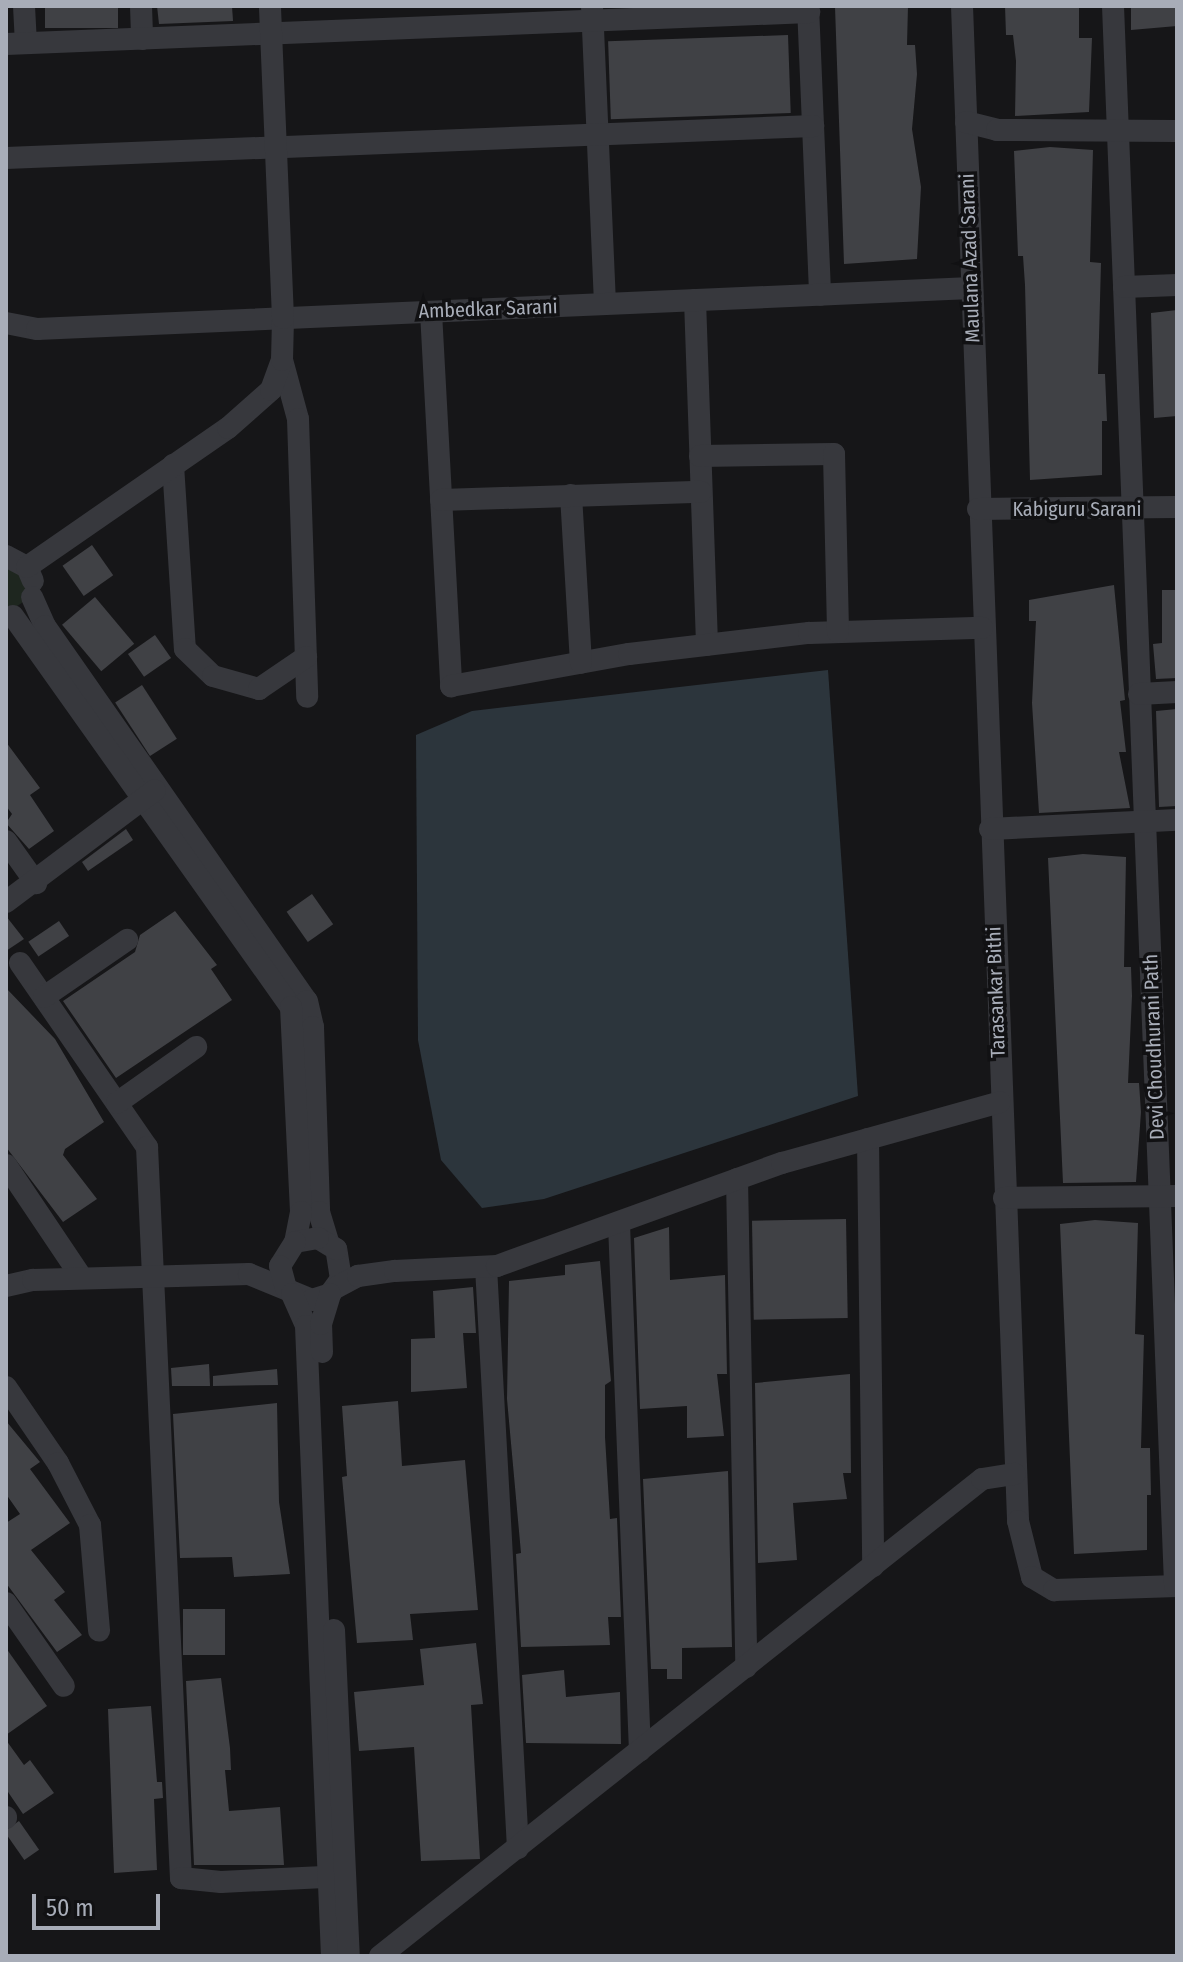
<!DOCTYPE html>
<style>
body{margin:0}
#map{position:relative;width:1183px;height:1962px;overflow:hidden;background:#161618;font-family:"Fira Sans Condensed",sans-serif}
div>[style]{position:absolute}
.green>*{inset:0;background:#1e261f}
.water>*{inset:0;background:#2c353c}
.building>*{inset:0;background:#404145;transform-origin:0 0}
.minor>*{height:22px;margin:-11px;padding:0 11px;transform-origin:11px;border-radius:11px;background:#37383d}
span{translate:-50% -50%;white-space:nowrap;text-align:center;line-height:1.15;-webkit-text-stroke:7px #111113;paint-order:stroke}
.street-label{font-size:20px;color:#a8adb8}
.frame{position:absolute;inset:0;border:8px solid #a8adb8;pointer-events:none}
.scale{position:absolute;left:32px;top:1894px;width:128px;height:36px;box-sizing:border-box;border:4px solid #a8adb8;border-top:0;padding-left:10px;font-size:24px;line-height:28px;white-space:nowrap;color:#a8adb8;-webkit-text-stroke:6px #111113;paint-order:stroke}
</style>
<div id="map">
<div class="green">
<div style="clip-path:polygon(6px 565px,16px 570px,27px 589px,23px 602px,6px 614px)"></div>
</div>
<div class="water">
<div style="clip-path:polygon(828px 670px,858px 1096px,544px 1199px,482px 1208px,441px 1160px,418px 1040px,416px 735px,472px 711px)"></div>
</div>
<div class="building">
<div style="left:45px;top:6px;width:73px;height:22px"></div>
<div style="clip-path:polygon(157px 6px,232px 6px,233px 21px,159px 24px)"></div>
<div style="clip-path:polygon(908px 6px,907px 45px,915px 45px,917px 74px,912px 129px,921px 187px,917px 259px,844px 264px,835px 7px)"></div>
<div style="clip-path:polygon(1005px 6px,1079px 6px,1079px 38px,1092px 38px,1089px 112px,1015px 116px,1016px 61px,1013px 35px,1006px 35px)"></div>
<div style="clip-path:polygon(1148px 6px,1177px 8px,1177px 26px,1131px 30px,1131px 8px)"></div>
<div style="left:788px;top:35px;width:78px;height:180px;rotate:88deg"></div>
<div style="clip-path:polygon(1050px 147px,1093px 150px,1090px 262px,1101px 263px,1098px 374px,1105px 374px,1107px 421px,1102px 421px,1102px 475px,1030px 480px,1025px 285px,1023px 256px,1018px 256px,1014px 151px)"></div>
<div style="clip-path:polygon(1177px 310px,1177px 416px,1154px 418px,1151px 313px)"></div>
<div style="left:92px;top:545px;width:37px;height:36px;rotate:55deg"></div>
<div style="clip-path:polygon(1114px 585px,1125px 700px,1120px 701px,1126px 752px,1119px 752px,1130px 808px,1039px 813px,1032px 703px,1036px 621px,1029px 621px,1029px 600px)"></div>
<div style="clip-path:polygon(1162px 590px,1177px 590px,1177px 678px,1156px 679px,1153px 644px,1162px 643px)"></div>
<div style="left:95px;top:597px;width:61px;height:43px;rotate:50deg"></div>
<div style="left:155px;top:635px;width:28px;height:33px;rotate:55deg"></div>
<div style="left:142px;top:685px;width:64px;height:32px;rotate:57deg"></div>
<div style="clip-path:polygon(1177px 709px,1177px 806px,1159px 807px,1156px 711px)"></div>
<div style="clip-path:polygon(6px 742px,40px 788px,30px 795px,54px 831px,29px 849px,6px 823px,12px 814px,6px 806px)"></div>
<div style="clip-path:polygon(126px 829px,133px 840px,88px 871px,82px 862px)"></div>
<div style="clip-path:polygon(1083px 854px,1126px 857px,1124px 967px,1131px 967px,1132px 996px,1128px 1083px,1139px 1083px,1141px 1112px,1136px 1182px,1063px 1183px,1048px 858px)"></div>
<div style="left:312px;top:894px;width:37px;height:31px;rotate:55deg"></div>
<div style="clip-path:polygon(175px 911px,217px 965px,211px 969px,232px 1000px,116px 1078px,63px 1001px,135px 952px,140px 935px)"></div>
<div style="clip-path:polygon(6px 916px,24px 939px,6px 951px)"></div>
<div style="left:59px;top:921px;width:18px;height:37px;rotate:56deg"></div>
<div style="clip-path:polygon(6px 988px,55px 1039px,104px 1122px,65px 1149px,63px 1155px,97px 1199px,63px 1222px,6px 1147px)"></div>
<div style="left:846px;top:1219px;width:99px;height:94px;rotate:89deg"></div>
<div style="clip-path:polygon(1095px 1220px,1138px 1223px,1135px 1334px,1144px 1335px,1141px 1448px,1150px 1448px,1151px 1495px,1147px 1495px,1147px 1550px,1074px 1554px,1060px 1224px)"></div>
<div style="clip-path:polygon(669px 1227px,670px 1280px,725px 1275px,727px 1374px,717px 1374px,724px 1436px,687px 1438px,687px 1406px,640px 1409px,634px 1238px)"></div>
<div style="clip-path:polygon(600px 1261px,611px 1381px,605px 1385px,605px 1437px,610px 1519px,617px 1518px,621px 1617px,608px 1617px,610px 1645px,521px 1647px,516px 1554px,521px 1553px,507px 1399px,509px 1281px,565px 1275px,565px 1265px)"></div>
<div style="clip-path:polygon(473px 1287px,476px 1333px,463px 1333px,467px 1388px,411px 1392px,411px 1339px,435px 1338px,433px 1291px)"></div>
<div style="clip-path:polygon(209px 1364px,210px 1386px,172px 1386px,171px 1368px)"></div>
<div style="clip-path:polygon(277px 1369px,278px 1385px,213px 1386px,213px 1376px)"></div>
<div style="clip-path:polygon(850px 1374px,851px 1473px,843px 1473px,847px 1499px,793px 1503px,797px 1560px,758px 1563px,755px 1383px)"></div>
<div style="clip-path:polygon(398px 1401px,402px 1466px,465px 1460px,478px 1610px,410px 1614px,413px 1640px,357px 1643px,342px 1477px,347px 1476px,342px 1406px)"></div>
<div style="clip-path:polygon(277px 1403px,279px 1502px,290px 1574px,234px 1577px,232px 1557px,180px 1558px,173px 1414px)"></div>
<div style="clip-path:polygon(6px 1421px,40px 1462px,30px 1469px,70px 1523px,31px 1550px,65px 1592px,54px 1600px,82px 1635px,57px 1652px,6px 1583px,6px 1523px,20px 1514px,6px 1494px)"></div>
<div style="clip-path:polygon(728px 1471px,732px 1647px,682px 1648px,682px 1679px,667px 1679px,667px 1669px,651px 1669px,643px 1479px)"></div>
<div style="left:225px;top:1609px;width:46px;height:42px;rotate:90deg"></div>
<div style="clip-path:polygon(476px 1643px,483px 1704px,471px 1705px,480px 1859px,421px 1861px,414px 1747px,359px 1751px,354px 1692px,424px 1685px,420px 1649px)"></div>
<div style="clip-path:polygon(6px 1648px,47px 1706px,6px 1735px)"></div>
<div style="clip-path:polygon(564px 1670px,566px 1697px,620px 1692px,621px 1744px,526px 1743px,522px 1675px)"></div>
<div style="clip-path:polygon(221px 1678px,230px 1748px,231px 1770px,225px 1770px,229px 1811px,280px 1807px,284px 1865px,194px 1865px,186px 1681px)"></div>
<div style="clip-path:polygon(151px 1706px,157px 1782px,162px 1782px,163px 1798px,154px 1799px,157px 1870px,114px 1873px,108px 1709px)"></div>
<div style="clip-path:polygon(6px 1740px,24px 1765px,30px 1760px,54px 1793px,23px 1814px,6px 1789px)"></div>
<div style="left:19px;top:1821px;width:35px;height:18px;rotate:55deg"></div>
</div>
<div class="minor">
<div style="left:24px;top:6px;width:37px;rotate:87deg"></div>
<div style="left:141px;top:6px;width:33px;rotate:88deg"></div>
<div style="left:592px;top:6px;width:298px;rotate:87.5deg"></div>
<div style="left:808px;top:6px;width:289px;rotate:87.6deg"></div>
<div style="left:962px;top:6px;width:1516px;rotate:87.88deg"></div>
<div style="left:1018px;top:1521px;width:58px;rotate:76deg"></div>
<div style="left:1032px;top:1577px;width:26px;rotate:31deg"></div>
<div style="left:1054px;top:1590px;width:123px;rotate:-1.9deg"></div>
<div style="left:1113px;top:6px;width:1581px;rotate:87.75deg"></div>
<div style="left:6px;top:44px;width:804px;rotate:-2.28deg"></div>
<div style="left:966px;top:122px;width:32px;rotate:14deg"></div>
<div style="left:997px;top:130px;width:180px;rotate:0.3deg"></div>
<div style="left:6px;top:158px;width:808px;rotate:-2.27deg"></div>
<div style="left:1124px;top:287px;width:53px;rotate:-2.2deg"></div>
<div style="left:695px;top:300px;width:345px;rotate:88deg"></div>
<div style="left:431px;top:312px;width:375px;rotate:86.9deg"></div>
<div style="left:451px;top:686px;width:181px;rotate:-10.2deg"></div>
<div style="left:629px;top:654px;width:181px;rotate:-6.7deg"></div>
<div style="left:809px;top:633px;width:173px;rotate:-1.7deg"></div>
<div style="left:6px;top:323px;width:32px;rotate:11deg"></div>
<div style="left:37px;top:329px;width:935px;rotate:-2.51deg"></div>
<div style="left:282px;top:360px;width:61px;rotate:74.8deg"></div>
<div style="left:298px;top:419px;width:278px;rotate:88.1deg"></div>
<div style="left:700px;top:456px;width:134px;rotate:-0.9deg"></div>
<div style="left:834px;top:454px;width:178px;rotate:88.7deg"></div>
<div style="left:173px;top:465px;width:184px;rotate:86.3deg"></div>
<div style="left:185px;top:649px;width:39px;rotate:44deg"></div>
<div style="left:213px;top:676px;width:48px;rotate:15.8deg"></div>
<div style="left:259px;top:689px;width:57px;rotate:-34.2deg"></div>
<div style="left:571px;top:495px;width:168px;rotate:86.6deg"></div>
<div style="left:441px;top:500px;width:260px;rotate:-1.8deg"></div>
<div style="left:978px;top:509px;width:199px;rotate:-0.6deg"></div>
<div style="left:6px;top:556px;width:24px;rotate:28deg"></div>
<div style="left:27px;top:567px;width:15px;rotate:67deg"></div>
<div style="left:27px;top:567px;width:244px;rotate:-34.7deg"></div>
<div style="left:228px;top:428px;width:57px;rotate:-41.5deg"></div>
<div style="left:271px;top:390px;width:32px;rotate:-70deg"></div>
<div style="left:282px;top:360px;width:42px;rotate:-88.6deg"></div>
<div style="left:283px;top:318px;width:312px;rotate:-92.4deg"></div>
<div style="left:32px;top:597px;width:32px;rotate:66deg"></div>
<div style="left:45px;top:626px;width:457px;rotate:55.1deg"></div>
<div style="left:307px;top:1001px;width:27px;rotate:77deg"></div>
<div style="left:313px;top:1027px;width:185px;rotate:88.1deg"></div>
<div style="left:319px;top:1212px;width:31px;rotate:73deg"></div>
<div style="left:13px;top:616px;width:480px;rotate:54.6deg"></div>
<div style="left:291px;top:1007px;width:205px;rotate:87.2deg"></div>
<div style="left:301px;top:1212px;width:31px;rotate:101deg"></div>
<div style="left:1139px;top:694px;width:38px;rotate:-3deg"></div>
<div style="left:990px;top:829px;width:187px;rotate:-2.8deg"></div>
<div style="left:6px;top:841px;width:52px;rotate:54.5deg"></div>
<div style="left:6px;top:902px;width:186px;rotate:-36.9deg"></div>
<div style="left:20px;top:963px;width:224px;rotate:55.4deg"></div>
<div style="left:147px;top:1147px;width:732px;rotate:87.34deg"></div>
<div style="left:181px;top:1878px;width:40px;rotate:5.7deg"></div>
<div style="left:221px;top:1882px;width:124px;rotate:-2.8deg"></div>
<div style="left:44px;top:997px;width:101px;rotate:-34.5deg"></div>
<div style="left:117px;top:1103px;width:97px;rotate:-35.3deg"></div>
<div style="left:868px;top:1139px;width:427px;rotate:89.3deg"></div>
<div style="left:6px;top:1165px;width:136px;rotate:56.1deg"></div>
<div style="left:737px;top:1179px;width:488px;rotate:88.9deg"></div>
<div style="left:1004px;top:1198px;width:173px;rotate:-0.7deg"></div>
<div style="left:619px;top:1224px;width:527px;rotate:87.72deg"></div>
<div style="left:486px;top:1267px;width:582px;rotate:86.85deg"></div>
<div style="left:6px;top:1286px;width:28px;rotate:-13deg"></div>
<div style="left:33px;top:1280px;width:216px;rotate:-1.6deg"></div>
<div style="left:249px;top:1274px;width:68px;rotate:22.4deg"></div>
<div style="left:312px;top:1300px;width:19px;rotate:-18deg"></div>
<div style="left:330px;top:1294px;width:19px;rotate:-54deg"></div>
<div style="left:341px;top:1279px;width:30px;rotate:-99deg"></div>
<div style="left:336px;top:1249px;width:21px;rotate:-149deg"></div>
<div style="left:318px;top:1238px;width:23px;rotate:170deg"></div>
<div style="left:295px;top:1242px;width:28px;rotate:122deg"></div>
<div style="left:280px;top:1266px;width:23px;rotate:75deg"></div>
<div style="left:337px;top:1287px;width:24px;rotate:-28deg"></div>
<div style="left:358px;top:1276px;width:37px;rotate:-8deg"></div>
<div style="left:395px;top:1271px;width:102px;rotate:-2.8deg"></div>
<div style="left:497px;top:1266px;width:303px;rotate:-19.9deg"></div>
<div style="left:782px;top:1163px;width:226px;rotate:-15.6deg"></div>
<div style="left:292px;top:1294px;width:35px;rotate:66deg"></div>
<div style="left:306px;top:1326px;width:631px;rotate:87.64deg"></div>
<div style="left:322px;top:1352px;width:28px;rotate:-92deg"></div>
<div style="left:321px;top:1324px;width:31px;rotate:-73deg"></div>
<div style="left:6px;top:1387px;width:92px;rotate:55.6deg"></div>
<div style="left:58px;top:1463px;width:70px;rotate:62.7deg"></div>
<div style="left:90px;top:1525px;width:106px;rotate:85.1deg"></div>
<div style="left:6px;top:1603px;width:101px;rotate:55.1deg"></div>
<div style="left:334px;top:1630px;width:326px;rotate:87.4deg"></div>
<div style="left:6px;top:1817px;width:1px;rotate:90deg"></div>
<div style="left:380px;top:1956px;width:768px;rotate:-38.39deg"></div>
<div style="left:982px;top:1479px;width:33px;rotate:-9deg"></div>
</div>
<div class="street-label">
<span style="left:970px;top:258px;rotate:-92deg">Maulana Azad Sarani</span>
<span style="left:488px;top:309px;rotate:-2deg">Ambedkar Sarani</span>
<span style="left:1077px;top:509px">Kabiguru Sarani</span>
<span style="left:996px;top:992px;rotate:-92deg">Tarasankar Bithi</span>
<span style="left:1154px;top:1047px;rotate:-92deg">Devi Choudhurani Path</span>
</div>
<div class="frame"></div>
<div class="scale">50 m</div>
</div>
